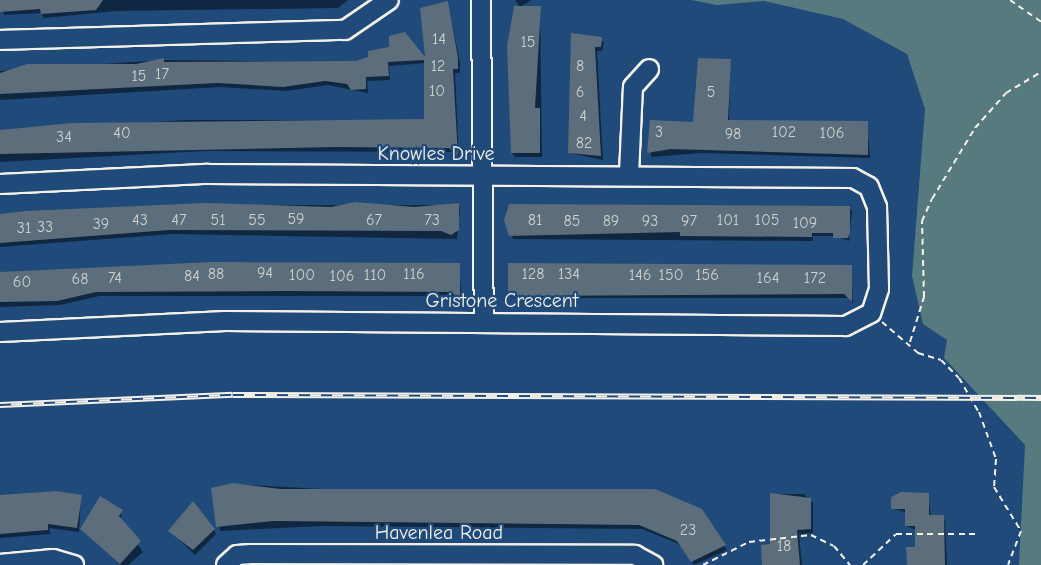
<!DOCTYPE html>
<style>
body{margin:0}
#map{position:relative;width:1041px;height:565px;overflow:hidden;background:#1f4a7a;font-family:"Comic Neue",sans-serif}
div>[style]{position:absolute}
.green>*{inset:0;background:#577a7f}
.shadow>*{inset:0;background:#0007}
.building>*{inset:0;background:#5c6d7c}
.path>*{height:2px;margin-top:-1px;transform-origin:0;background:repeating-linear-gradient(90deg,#f4f1e8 0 6px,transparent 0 10.5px)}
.roads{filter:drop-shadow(2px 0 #f4f1e8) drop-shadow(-2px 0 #f4f1e8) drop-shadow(0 2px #f4f1e8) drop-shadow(0 -2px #f4f1e8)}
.minor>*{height:18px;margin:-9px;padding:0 9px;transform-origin:9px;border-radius:9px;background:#1f4a7a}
.rail>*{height:6px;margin-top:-3px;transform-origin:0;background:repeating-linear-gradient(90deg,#1f4a7a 0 11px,#f4f1e8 0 22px);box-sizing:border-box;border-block:2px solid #f4f1e8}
span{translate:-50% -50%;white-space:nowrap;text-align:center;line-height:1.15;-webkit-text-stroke:4.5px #1f4a7a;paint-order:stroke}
.number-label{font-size:16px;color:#ced0cd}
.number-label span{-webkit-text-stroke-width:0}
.street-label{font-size:20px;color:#f4f1e8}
</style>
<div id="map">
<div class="green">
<div style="clip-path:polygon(691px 0,1041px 0,1041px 565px,1019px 565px,1025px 445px,944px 358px,947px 340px,923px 324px,912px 276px,925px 109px,907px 54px,843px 19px,764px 1px,717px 5px)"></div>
</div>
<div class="shadow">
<div style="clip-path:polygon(0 0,348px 0,338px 8px,116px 11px,44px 18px,41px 13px,4px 15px)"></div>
<div style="clip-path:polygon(515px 0,532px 0,520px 7px)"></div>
<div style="clip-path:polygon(448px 3px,460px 63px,460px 73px,455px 73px,459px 158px,453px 152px,204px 151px,0 162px,0 132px,186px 120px,426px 120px,426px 63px,389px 66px,390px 80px,367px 81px,368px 93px,328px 85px,286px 91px,221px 87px,0 100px,0 71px,163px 60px,356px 62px,391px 49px,405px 34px,427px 62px)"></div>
<div style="clip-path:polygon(540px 8px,542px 157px,515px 157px,512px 153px)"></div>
<div style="clip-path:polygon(572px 35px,604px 42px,602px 51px,597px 51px,603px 160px,569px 153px)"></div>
<div style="clip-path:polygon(730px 60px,729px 122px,867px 123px,870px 158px,701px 153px,651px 157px,651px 121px,695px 123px)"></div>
<div style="clip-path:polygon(174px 205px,458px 205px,460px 209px,457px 239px,172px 234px,0 247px,0 215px)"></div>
<div style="clip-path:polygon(510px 205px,849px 207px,852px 211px,849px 241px,834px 236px,813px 236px,813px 241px,513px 239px,506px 210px)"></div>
<div style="clip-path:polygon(459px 264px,462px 302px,456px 296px,99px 296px,60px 305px,0 307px,0 274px)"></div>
<div style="clip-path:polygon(851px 266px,853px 304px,848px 298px,512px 298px,509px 293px)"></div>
<div style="clip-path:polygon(249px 485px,701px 510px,727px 550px,694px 565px,681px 545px,642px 529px,321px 526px,220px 531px,213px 490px)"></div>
<div style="clip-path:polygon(771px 494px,804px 494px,813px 503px,813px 533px,799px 534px,802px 565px,763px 565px,772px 545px)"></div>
<div style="clip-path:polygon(928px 494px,931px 517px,945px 521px,947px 565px,908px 565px,917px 548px,916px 530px,907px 526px,907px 513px,892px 508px)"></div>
<div style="clip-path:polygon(81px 496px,79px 532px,49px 528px,50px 534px,0 538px,0 497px)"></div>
<div style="clip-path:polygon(121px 511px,121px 521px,143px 552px,128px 565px,121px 565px,81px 529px)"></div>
<div style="clip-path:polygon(214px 529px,216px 534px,195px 555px,170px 531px)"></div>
</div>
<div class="building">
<div style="clip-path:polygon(0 0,103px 0,96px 10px,41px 14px,40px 9px,0 12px)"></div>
<div style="clip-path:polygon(448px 1px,458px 58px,458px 69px,453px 69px,458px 156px,449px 148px,335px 147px,0 154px,0 130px,72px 123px,424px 119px,424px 60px,388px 62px,389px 76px,366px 77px,366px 89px,351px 90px,347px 84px,325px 81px,283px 87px,217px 83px,0 94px,0 73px,27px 64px,136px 64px,164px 58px,164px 62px,356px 61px,368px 57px,368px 51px,389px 47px,389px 36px,405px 32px,425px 57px,420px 8px)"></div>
<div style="clip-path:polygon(514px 6px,541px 6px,535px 108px,540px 108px,540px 153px,511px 153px,507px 46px)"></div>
<div style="clip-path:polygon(571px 33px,602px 37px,601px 47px,595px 47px,601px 156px,568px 153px)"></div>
<div style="clip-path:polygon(698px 58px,731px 59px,728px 120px,868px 121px,868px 155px,671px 149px,647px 153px,650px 120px,693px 122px)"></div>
<div style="clip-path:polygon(355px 202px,414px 207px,459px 203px,459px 230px,451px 235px,441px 231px,169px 230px,0 243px,0 214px,25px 211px,205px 203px,331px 207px)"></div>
<div style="clip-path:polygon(509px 204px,850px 206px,850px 233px,848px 238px,833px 238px,833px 233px,812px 233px,812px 237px,680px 236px,680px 232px,509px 236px,504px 220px)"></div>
<div style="clip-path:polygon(212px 262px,460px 263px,460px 301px,452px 292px,285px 291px,96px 292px,57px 301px,0 302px,0 272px)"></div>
<div style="clip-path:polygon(508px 263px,852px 265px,852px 302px,844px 294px,523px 296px,508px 294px)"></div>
<div style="clip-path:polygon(233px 483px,280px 489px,655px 489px,702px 509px,726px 545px,691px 562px,677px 541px,639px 525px,274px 521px,216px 527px,211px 488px)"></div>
<div style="clip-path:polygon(56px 491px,82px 495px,77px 528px,48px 524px,48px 530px,0 534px,0 495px)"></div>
<div style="clip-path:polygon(901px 492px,929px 493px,929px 515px,944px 515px,945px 565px,907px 565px,906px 547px,915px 547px,915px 526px,905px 526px,905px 509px,891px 509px,891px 497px)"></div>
<div style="clip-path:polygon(770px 493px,811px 498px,811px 529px,797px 530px,800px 565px,762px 565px,761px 545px,770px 544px)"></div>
<div style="clip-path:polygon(100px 496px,123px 510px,119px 516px,141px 541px,120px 564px,80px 529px)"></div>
<div style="clip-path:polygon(193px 501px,215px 529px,193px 550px,168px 531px)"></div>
</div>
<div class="path">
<div style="left:1010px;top:0;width:38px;rotate:35deg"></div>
<div style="left:882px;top:322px;width:48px;rotate:40.7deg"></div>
<div style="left:918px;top:353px;width:24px;rotate:17deg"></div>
<div style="left:941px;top:360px;width:25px;rotate:45deg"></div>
<div style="left:959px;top:378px;width:39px;rotate:60deg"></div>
<div style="left:979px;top:412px;width:50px;rotate:70.1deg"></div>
<div style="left:996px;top:459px;width:28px;rotate:94deg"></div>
<div style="left:994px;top:487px;width:52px;rotate:58.5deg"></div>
<div style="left:1021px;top:531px;width:36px;rotate:111deg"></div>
<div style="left:910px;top:342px;width:47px;rotate:-72.7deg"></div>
<div style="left:924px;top:297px;width:76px;rotate:-91.5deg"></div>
<div style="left:922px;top:221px;width:24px;rotate:-66deg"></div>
<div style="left:932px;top:199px;width:83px;rotate:-58.8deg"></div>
<div style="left:975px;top:128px;width:47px;rotate:-48.5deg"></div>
<div style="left:1006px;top:93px;width:41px;rotate:-31deg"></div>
<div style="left:703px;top:565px;width:51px;rotate:-26.6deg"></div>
<div style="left:749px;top:542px;width:62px;rotate:-6.4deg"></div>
<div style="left:811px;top:535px;width:25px;rotate:26deg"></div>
<div style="left:834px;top:546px;width:25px;rotate:50deg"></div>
<div style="left:863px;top:565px;width:45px;rotate:-43.2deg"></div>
<div style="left:896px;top:534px;width:80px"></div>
</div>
<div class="roads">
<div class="minor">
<div style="left:481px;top:0;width:322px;rotate:89.5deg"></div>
<div style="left:0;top:40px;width:345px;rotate:-1.7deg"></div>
<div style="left:345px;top:30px;width:53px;rotate:-34.3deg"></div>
<div style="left:629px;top:174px;width:87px;rotate:-87.4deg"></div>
<div style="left:633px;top:87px;width:24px;rotate:-48deg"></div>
<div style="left:0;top:184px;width:208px;rotate:-2.8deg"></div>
<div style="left:208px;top:174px;width:645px;rotate:0.36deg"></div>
<div style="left:853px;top:178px;width:18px;rotate:29deg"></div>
<div style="left:869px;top:187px;width:22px;rotate:68deg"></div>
<div style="left:877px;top:207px;width:82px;rotate:88.6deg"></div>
<div style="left:879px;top:289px;width:25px;rotate:108deg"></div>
<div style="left:871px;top:313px;width:29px;rotate:153deg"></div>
<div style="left:845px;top:326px;width:620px;rotate:-179.54deg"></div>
<div style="left:225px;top:321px;width:225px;rotate:177.2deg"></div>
<div style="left:0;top:564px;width:53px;rotate:-5.4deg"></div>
<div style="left:53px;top:559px;width:22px;rotate:16deg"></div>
<div style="left:226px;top:565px;width:15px;rotate:-42deg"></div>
<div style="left:237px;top:555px;width:14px;rotate:-4deg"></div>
<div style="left:251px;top:554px;width:384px;rotate:0.1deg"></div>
<div style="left:635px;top:555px;width:21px;rotate:29deg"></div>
</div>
</div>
<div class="rail">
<div style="left:0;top:405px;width:233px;rotate:-2.5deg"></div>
<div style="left:233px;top:395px;width:808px;rotate:0.21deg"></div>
</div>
<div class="number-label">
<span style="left:439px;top:39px">14</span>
<span style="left:528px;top:42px">15</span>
<span style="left:438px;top:66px">12</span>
<span style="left:580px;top:66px">8</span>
<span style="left:162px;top:74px">17</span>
<span style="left:139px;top:76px">15</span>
<span style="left:437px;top:91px">10</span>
<span style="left:580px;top:92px">6</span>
<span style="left:711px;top:92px">5</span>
<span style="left:583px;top:116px">4</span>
<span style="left:659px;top:132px">3</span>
<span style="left:784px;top:132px">102</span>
<span style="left:122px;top:133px">40</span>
<span style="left:832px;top:133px">106</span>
<span style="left:733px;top:134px">98</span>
<span style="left:64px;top:137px">34</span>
<span style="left:584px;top:143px">82</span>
<span style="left:296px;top:219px">59</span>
<span style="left:140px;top:220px">43</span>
<span style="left:179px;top:220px">47</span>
<span style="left:218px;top:220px">51</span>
<span style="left:257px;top:220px">55</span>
<span style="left:374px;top:220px">67</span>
<span style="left:432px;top:220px">73</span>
<span style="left:535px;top:220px">81</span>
<span style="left:728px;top:220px">101</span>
<span style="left:767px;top:220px">105</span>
<span style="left:572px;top:221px">85</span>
<span style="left:611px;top:221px">89</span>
<span style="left:650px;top:221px">93</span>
<span style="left:689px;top:221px">97</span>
<span style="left:805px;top:223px">109</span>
<span style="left:101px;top:224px">39</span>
<span style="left:45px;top:227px">33</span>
<span style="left:24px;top:228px">31</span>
<span style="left:265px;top:273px">94</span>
<span style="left:216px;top:274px">88</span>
<span style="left:414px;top:274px">116</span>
<span style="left:533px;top:274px">128</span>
<span style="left:569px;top:274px">134</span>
<span style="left:302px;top:275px">100</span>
<span style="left:375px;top:275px">110</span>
<span style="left:640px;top:275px">146</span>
<span style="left:671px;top:275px">150</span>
<span style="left:707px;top:275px">156</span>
<span style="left:192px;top:276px">84</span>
<span style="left:342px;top:276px">106</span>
<span style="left:115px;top:278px">74</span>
<span style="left:768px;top:278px">164</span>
<span style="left:815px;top:278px">172</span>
<span style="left:80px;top:279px">68</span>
<span style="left:22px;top:282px">60</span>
<span style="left:688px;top:530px">23</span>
<span style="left:784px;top:546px">18</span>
</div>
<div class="street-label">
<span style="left:436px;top:153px">Knowles Drive</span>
<span style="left:502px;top:300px">Gristone Crescent</span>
<span style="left:439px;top:532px">Havenlea Road</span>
</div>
</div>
